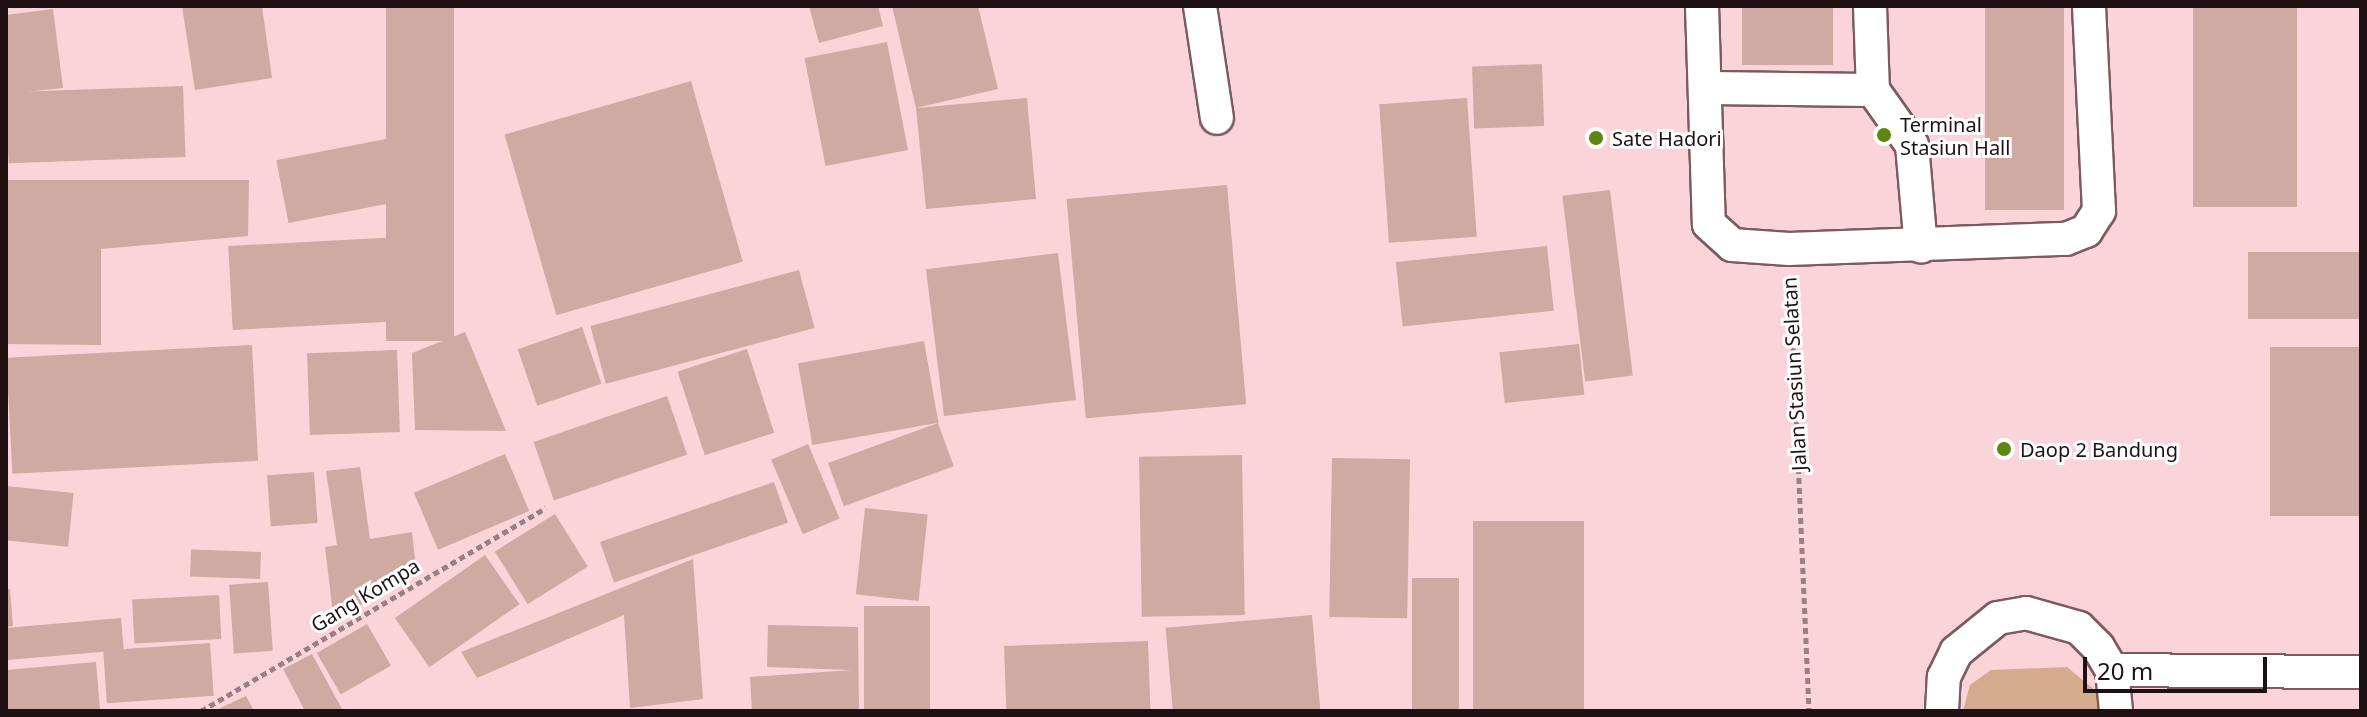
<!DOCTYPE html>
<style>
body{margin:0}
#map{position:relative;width:2367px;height:717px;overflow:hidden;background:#fad4d9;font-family:"Noto Sans",sans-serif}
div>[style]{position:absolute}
.green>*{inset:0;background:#d5ab8d}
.building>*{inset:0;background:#ceaaa2;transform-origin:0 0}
.path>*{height:5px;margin-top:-2.5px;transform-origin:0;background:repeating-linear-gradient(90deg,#9a7f83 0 6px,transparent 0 10px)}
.roads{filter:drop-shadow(2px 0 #7b5b5f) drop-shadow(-2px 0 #7b5b5f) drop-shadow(0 2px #7b5b5f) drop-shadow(0 -2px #7b5b5f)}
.service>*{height:32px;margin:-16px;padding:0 16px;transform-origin:16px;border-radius:16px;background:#fff}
.dots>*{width:22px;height:22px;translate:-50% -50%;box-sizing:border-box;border:4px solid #fff;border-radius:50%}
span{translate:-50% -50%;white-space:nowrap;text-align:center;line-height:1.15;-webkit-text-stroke:6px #fff;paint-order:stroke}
.poi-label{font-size:20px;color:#1d1113}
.left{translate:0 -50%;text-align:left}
.street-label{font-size:20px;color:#1d1113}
.frame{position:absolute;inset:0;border:8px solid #1d1113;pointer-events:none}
.scale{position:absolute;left:2083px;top:657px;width:184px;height:36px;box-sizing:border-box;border:4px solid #1d1113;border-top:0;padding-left:10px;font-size:24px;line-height:28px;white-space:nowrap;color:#1d1113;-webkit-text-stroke:6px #fff;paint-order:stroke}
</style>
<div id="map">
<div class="green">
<div style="clip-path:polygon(2067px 667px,2096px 691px,2099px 711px,1963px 711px,1970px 685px,1991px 670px)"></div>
</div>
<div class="building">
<div style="clip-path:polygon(182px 6px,262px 6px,272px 78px,195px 90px)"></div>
<div style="left:386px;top:6px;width:68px;height:335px"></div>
<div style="clip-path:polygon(809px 6px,878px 6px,883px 26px,819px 43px)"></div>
<div style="clip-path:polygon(892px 6px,978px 6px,998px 89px,916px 108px,1027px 98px,1036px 199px,926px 209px,916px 108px)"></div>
<div style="left:1742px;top:6px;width:91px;height:59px"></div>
<div style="left:1985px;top:6px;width:79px;height:204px"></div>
<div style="left:2193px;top:6px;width:104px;height:201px"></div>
<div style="clip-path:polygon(53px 9px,63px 88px,6px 94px,6px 15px)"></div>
<div style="left:887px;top:42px;width:110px;height:84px;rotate:79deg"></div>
<div style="left:1542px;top:64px;width:62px;height:70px;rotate:88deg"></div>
<div style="left:691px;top:81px;width:188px;height:194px;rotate:74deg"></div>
<div style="left:183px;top:86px;width:71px;height:177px;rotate:88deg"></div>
<div style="left:1467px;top:98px;width:139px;height:88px;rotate:86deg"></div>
<div style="left:401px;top:136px;width:64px;height:127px;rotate:79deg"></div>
<div style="clip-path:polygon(6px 180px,249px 180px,248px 236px,101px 249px,101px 345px,6px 344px)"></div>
<div style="left:1227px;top:185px;width:220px;height:161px;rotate:85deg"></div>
<div style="left:1610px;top:190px;width:187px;height:48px;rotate:83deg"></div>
<div style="left:438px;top:235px;width:84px;height:210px;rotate:87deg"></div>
<div style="left:1547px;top:246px;width:65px;height:152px;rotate:84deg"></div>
<div style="left:2361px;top:252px;width:67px;height:113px;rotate:90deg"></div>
<div style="left:1058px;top:253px;width:148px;height:133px;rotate:83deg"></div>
<div style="left:799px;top:270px;width:60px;height:216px;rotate:75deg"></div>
<div style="left:582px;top:327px;width:60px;height:68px;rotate:71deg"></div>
<div style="clip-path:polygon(465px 332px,506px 431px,415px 430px,412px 353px)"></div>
<div style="left:924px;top:341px;width:83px;height:128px;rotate:80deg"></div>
<div style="left:1579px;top:344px;width:51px;height:80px;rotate:84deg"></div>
<div style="left:252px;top:345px;width:116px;height:246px;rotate:87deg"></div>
<div style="left:2361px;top:347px;width:169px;height:91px;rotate:90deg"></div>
<div style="left:747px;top:349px;width:88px;height:73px;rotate:72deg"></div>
<div style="left:397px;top:350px;width:82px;height:90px;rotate:88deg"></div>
<div style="left:667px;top:396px;width:62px;height:141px;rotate:71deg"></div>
<div style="left:938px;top:423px;width:46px;height:117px;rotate:70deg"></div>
<div style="left:808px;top:444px;width:81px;height:40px;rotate:67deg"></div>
<div style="left:505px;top:454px;width:62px;height:99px;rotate:67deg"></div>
<div style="left:1242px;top:455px;width:160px;height:103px;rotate:89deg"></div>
<div style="left:1332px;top:458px;width:78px;height:159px;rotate:1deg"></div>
<div style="clip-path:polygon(360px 467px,370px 539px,412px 532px,416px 569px,334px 622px,325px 547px,337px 545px,326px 471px)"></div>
<div style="left:314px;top:472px;width:51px;height:47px;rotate:86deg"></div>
<div style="left:774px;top:482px;width:43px;height:184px;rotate:71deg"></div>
<div style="left:6px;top:486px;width:68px;height:54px;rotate:6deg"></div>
<div style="left:865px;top:508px;width:63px;height:87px;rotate:6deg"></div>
<div style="left:555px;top:514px;width:62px;height:71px;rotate:58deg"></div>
<div style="left:1473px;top:521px;width:111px;height:190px"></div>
<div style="left:261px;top:552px;width:27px;height:70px;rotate:92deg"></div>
<div style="left:485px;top:555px;width:60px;height:110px;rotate:55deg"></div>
<div style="clip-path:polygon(693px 559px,703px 699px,630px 708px,624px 615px,477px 678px,461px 652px)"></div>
<div style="left:1412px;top:578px;width:47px;height:133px"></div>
<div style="left:268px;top:582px;width:69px;height:39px;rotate:86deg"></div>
<div style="clip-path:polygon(10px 589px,13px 626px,6px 627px,6px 590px)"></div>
<div style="left:219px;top:595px;width:44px;height:87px;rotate:87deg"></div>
<div style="left:864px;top:606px;width:66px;height:104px"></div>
<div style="left:1312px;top:615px;width:95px;height:147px;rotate:85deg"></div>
<div style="left:121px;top:618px;width:32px;height:116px;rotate:85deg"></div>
<div style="left:367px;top:624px;width:48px;height:58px;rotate:60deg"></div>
<div style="clip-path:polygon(768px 625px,858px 627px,859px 711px,752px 711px,750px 677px,852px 670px,767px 667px)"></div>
<div style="left:1148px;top:641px;width:70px;height:144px;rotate:88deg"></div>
<div style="left:210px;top:643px;width:53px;height:107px;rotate:86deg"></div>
<div style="clip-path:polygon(312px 654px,343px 711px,305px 711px,283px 669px)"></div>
<div style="clip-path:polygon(96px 662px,100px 709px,6px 711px,6px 670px)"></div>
<div style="clip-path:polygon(246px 696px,254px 711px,214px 711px)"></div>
</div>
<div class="path">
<div style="left:1791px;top:298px;width:413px;rotate:87.5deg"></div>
<div style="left:201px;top:711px;width:400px;rotate:-30.5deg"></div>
</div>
<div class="roads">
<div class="service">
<div style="left:1200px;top:6px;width:113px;rotate:81.4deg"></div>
<div style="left:1702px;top:6px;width:218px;rotate:88.2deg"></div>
<div style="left:1709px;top:224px;width:31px;rotate:42deg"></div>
<div style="left:1732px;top:245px;width:57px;rotate:4deg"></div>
<div style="left:1789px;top:249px;width:277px;rotate:-2.1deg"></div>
<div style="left:2066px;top:239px;width:22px;rotate:-22deg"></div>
<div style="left:2086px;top:231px;width:24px;rotate:-57deg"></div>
<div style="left:2099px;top:211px;width:205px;rotate:-92.8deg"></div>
<div style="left:1870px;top:6px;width:84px;rotate:88deg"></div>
<div style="left:1873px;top:90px;width:67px;rotate:54.7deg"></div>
<div style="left:1912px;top:145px;width:102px;rotate:85deg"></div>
<div style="left:1706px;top:88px;width:167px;rotate:0.7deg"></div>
<div style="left:2112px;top:670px;width:249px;rotate:0.5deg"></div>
<div style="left:1942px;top:711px;width:34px;rotate:-87deg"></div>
<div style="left:1944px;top:677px;width:28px;rotate:-64deg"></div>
<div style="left:1956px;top:652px;width:54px;rotate:-39deg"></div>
<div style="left:1998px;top:618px;width:28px;rotate:-10deg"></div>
<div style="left:2026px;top:613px;width:55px;rotate:15.8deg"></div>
<div style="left:2079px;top:628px;width:27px;rotate:45deg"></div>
<div style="left:2098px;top:647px;width:27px;rotate:59deg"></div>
<div style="left:2112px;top:670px;width:41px;rotate:84.4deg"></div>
</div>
</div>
<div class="dots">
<div style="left:1884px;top:135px;background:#5c8713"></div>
<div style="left:1596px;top:138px;background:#5c8713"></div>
<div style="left:2004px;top:449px;background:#5c8713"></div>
</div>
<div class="poi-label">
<span class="left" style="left:1900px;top:136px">Terminal<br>Stasiun Hall</span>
<span class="left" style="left:1612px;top:138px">Sate Hadori</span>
<span class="left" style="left:2020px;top:449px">Daop 2 Bandung</span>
</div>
<div class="street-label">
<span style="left:1794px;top:374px;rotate:-93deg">Jalan Stasiun Selatan</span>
<span style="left:365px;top:595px;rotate:-31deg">Gang Kompa</span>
</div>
<div class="frame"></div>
<div class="scale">20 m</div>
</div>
